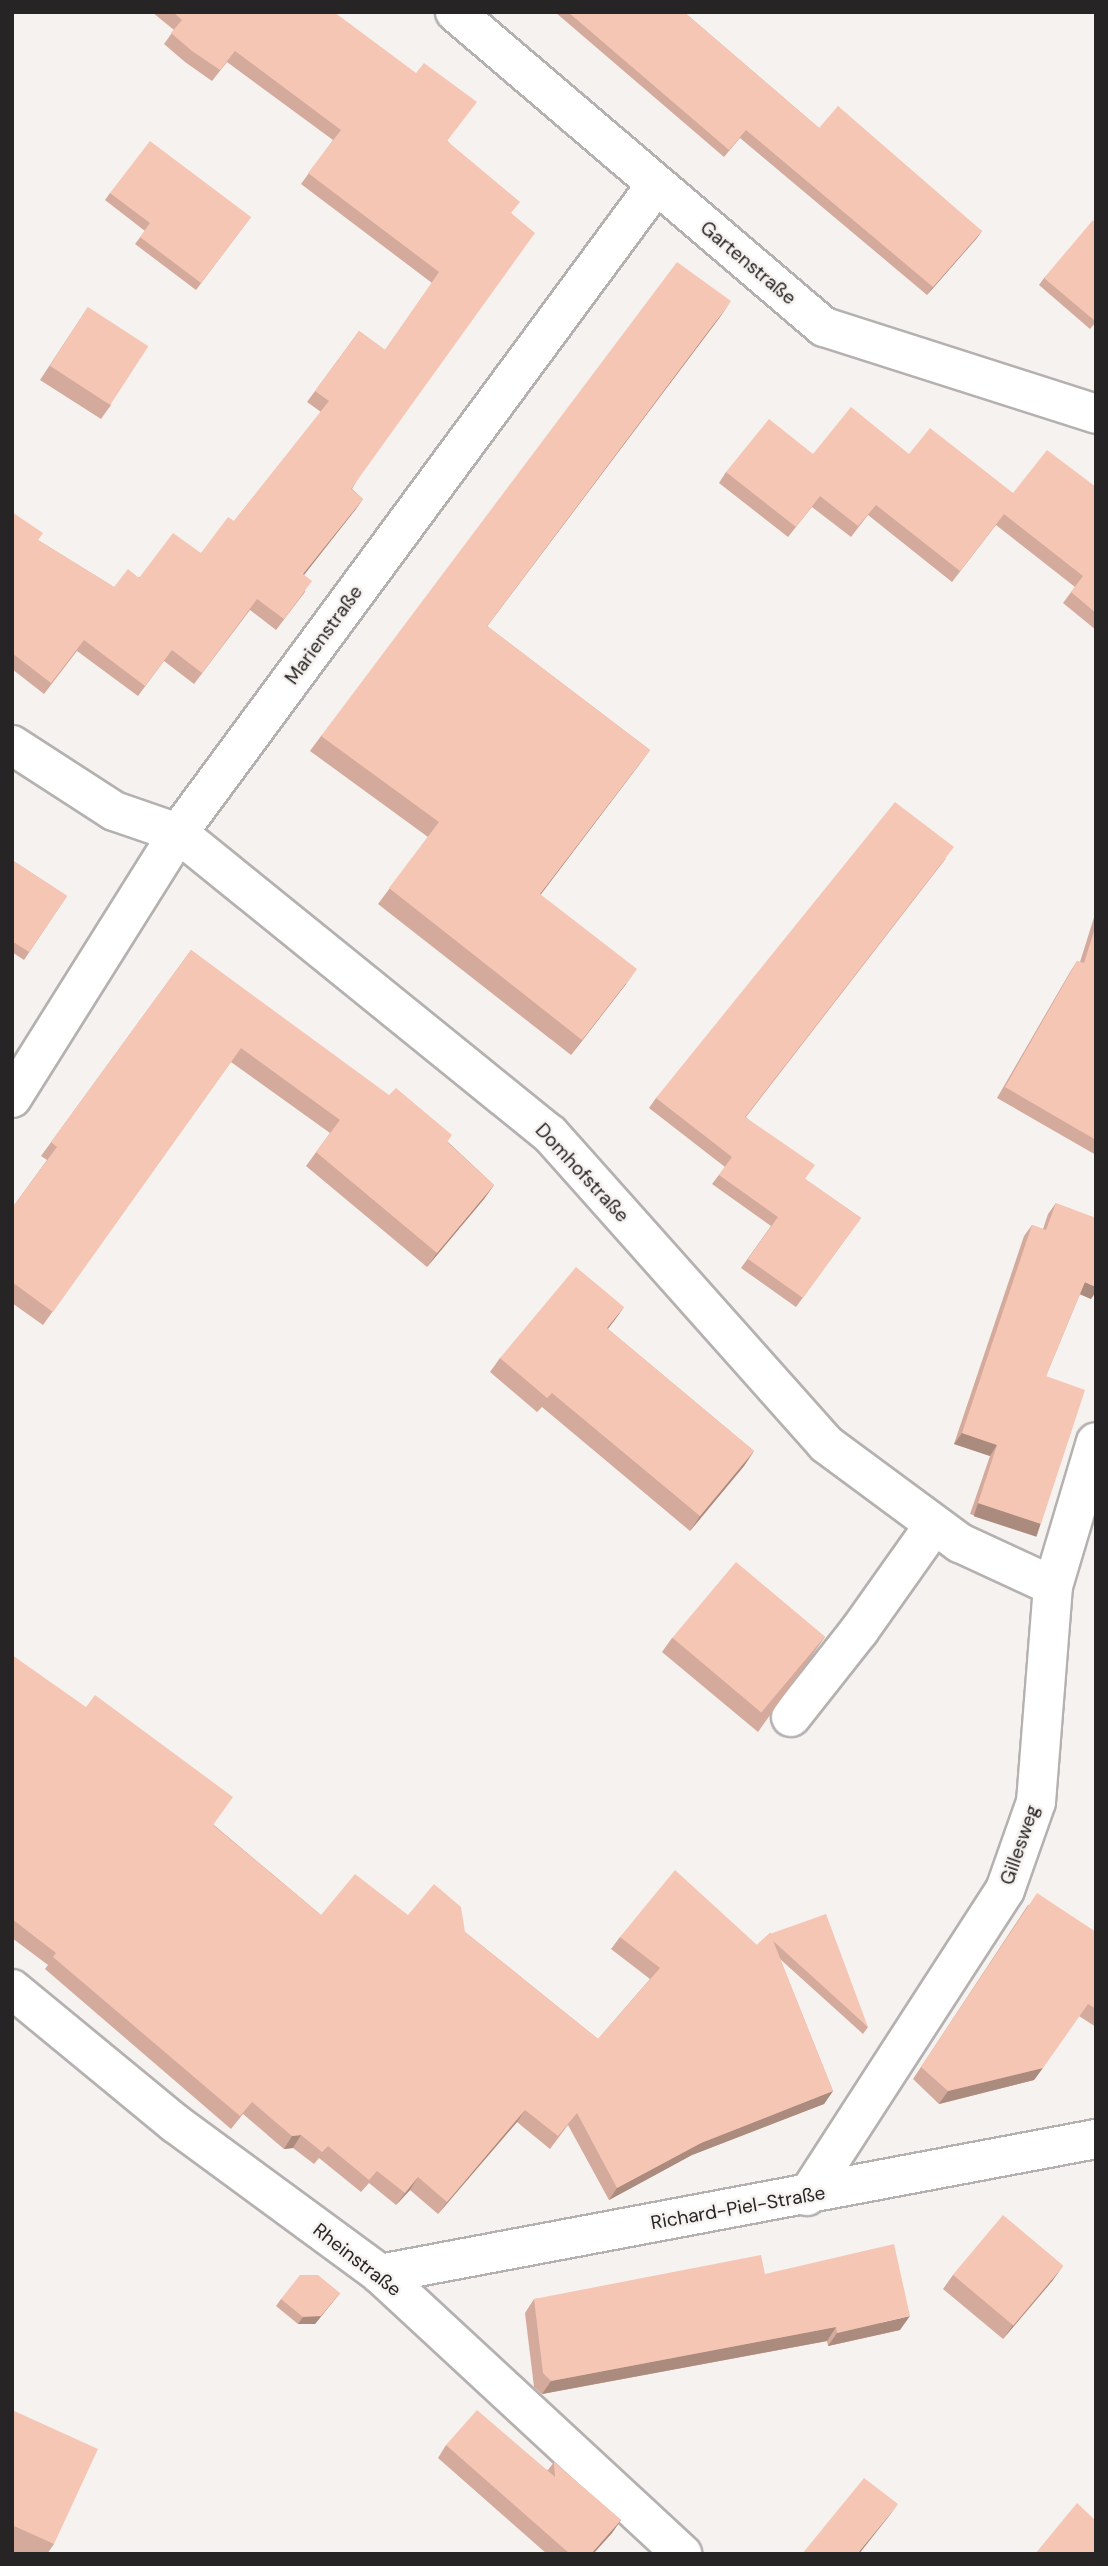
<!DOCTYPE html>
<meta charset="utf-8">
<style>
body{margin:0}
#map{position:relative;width:1108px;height:2566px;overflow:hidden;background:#f6f2f0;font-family:"DM Sans",sans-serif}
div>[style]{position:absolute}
.roads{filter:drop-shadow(2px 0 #b5b1b0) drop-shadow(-2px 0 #b5b1b0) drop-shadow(0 2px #b5b1b0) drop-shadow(0 -2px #b5b1b0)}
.minor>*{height:38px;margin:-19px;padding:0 19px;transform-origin:19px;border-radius:19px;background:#fff}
.wall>*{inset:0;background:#d4aa9c}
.shaded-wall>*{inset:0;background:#ac8b7f;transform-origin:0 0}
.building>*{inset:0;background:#f6c6b5;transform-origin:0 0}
span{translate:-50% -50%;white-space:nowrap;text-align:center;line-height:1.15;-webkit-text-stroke:5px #f6f2f0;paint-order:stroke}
.street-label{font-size:19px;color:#262424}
.frame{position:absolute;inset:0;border:14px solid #262424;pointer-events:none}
</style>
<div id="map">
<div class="roads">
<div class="minor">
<div style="left:455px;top:12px;width:485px;rotate:40.5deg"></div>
<div style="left:824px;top:327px;width:286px;rotate:17.7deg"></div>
<div style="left:12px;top:745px;width:121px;rotate:32.9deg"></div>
<div style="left:114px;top:811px;width:68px;rotate:19deg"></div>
<div style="left:178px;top:833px;width:479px;rotate:39deg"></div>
<div style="left:550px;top:1134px;width:415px;rotate:48.3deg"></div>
<div style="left:826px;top:1444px;width:167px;rotate:36.5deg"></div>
<div style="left:960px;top:1543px;width:102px;rotate:24.8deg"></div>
<div style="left:12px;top:1098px;width:313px;rotate:-57.9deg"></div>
<div style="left:178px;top:833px;width:805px;rotate:-53.59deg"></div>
<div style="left:791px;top:1717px;width:110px;rotate:-51.7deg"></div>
<div style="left:859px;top:1631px;width:130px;rotate:-54.7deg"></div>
<div style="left:12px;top:1989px;width:212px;rotate:39.5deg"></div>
<div style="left:176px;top:2124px;width:253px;rotate:36.3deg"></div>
<div style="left:380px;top:2274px;width:412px;rotate:42.8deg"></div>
<div style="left:807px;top:2196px;width:364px;rotate:-57.1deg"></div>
<div style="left:1005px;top:1890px;width:93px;rotate:-70.6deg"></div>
<div style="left:1036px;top:1802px;width:217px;rotate:-85.5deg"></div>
<div style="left:1053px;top:1586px;width:150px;rotate:-73.4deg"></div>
<div style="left:380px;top:2274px;width:729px;rotate:-10.68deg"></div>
</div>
</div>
<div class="wall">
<div style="clip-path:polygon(152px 12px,334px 12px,512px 214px,352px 489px,363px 499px,304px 575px,305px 592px,276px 630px,250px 610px,194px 684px,164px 661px,138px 696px,77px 651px,44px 694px,12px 669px,12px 512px,38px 540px,114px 587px,201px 553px,234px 521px,321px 412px,307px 402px,359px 331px,385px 350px,432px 283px,301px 184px,333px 140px,227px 62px,212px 81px,185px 62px,164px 44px,174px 30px)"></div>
<div style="clip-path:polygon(555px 12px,684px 12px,819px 128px,982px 231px,927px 295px,740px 138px,724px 157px)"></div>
<div style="clip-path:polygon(110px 193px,251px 217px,196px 290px,135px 244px,145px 231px,105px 200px)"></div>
<div style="clip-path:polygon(1096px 223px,1096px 322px,1090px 329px,1039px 285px,1044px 278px)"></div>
<div style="clip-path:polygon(88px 307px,111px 405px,101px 419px,40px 380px)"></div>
<div style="clip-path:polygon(720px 317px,487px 626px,650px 750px,540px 895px,626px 984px,571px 1055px,378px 904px,428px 837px,310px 751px,321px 736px)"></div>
<div style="clip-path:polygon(813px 454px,909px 454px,1013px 493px,1096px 487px,1096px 630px,1063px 603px,1075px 587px,996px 525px,952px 582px,868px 515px,851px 537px,812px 507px,788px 537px,719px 483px,726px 472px)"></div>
<div style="clip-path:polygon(947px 857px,746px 1117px,805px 1179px,861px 1218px,796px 1307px,741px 1268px,771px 1226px,712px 1184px,725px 1167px,649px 1108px,656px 1098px)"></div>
<div style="clip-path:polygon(12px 860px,67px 896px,24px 960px,12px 952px)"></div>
<div style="clip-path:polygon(1096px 911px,1096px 1155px,997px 1098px,1070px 972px,1077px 961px,1080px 962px)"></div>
<div style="clip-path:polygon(191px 950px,448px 1142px,494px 1185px,484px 1199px,427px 1267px,306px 1166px,330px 1133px,231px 1062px,43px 1325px,12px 1303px,12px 1208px,47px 1160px,41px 1156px)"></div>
<div style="clip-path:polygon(1056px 1203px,1091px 1299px,1080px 1294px,1046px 1376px,1033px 1535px,970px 1514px,990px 1456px,954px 1444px,1024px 1236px,1032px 1225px,1043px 1229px,1048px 1214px)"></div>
<div style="clip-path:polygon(624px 1307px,608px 1329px,754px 1451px,744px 1466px,690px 1531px,542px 1407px,537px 1412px,490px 1372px,500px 1358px)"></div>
<div style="clip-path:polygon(825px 1637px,758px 1732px,662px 1652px,672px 1638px)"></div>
<div style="clip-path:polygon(12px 1655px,321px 1915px,408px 1915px,465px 1932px,598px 2039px,650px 1979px,611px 1949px,620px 1937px,757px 1945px,770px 1933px,868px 2027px,863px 2034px,780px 1959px,833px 2091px,824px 2104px,692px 2155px,609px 2200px,568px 2125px,550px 2149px,517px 2122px,438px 2214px,410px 2190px,396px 2205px,369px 2183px,361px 2192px,319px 2158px,314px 2164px,293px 2148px,284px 2149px,243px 2114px,231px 2129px,45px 1969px,48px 1965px,12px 1938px)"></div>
<div style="clip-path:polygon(1028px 1905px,1096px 1932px,1096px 2027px,1079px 2016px,1034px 2080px,939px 2104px,913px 2079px)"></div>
<div style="clip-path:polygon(765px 2274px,900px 2330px,828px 2346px,827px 2341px,542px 2394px,534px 2387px,525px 2313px,534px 2299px)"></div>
<div style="clip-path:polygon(953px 2275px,1053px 2280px,1003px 2339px,943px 2289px)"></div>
<div style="clip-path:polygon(340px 2293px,315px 2324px,298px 2324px,276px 2306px,281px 2299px)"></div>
<div style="clip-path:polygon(12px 2410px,54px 2544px,47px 2554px,19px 2554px,12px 2551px)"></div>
<div style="clip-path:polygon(446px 2445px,548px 2470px,554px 2462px,621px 2520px,612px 2533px,593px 2554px,547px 2554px,438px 2458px)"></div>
</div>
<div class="shaded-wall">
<div style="clip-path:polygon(982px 231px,977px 238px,927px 295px,933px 287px)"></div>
<div style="clip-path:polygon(731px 301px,720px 317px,476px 641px,487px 626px)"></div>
<div style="clip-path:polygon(363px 499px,356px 509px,296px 585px,303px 574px)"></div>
<div style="clip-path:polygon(650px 750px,639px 765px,529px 910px,540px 894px)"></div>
<div style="clip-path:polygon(637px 969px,626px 984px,571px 1055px,582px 1040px)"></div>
<div style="clip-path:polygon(494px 1185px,484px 1199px,427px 1267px,437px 1253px)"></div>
<div style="clip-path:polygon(1085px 1282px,1096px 1287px,1096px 1292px,1091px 1299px,1077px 1293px)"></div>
<div style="clip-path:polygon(624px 1307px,614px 1321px,597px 1342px,607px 1328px)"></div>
<div style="clip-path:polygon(962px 1433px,997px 1445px,990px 1456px,954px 1444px)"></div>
<div style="clip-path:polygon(754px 1451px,744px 1466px,690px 1531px,700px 1516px)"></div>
<div style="left:978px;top:1503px;width:66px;height:14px;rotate:18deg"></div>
<div style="clip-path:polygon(1043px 2068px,1034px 2080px,939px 2104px,948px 2091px)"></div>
<div style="clip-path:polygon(833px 2091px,824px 2104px,692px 2155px,609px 2200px,617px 2188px,701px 2143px)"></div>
<div style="clip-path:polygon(525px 2110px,517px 2122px,438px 2214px,447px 2202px)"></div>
<div style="clip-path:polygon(301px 2135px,293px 2148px,284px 2149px,292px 2136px)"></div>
<div style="clip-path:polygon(418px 2177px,410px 2190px,396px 2205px,405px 2193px)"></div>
<div style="clip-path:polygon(1063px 2266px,1053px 2280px,1003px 2339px,1013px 2325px)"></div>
<div style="clip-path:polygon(340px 2293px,315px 2324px,298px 2324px,303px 2317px)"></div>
<div style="clip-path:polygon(910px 2316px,900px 2330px,828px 2346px,837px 2333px)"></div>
<div style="clip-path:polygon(836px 2327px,827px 2341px,542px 2394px,551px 2381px)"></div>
<div style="clip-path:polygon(898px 2504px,889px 2516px,859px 2554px,857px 2554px)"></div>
<div style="clip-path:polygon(621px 2520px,612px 2533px,593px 2554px,591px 2554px)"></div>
</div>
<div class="building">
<div style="clip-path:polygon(173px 12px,334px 12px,416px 73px,424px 63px,477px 102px,447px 141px,520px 202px,511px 213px,535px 233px,351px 489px,363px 499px,303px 574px,312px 581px,284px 619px,257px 599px,202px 673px,172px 650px,145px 686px,84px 640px,51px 683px,12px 653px,12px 512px,43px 533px,38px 540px,114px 587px,128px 569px,139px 578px,173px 533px,201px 553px,228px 517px,234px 521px,329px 401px,315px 391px,359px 331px,385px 350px,439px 272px,308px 173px,341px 130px,235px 51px,220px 70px,192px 51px,171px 33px,182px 20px)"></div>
<div style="clip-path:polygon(568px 12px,684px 12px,819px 128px,838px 106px,982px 231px,933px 287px,746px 130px,729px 150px)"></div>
<div style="clip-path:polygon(150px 141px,251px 217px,201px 283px,140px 237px,150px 223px,110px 193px)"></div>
<div style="clip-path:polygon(1093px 220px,1096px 223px,1095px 321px,1044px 278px)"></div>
<div style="clip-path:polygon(677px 262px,731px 301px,487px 626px,650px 750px,540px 894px,637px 969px,582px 1040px,389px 888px,439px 822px,321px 736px)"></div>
<div style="left:88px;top:307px;width:72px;height:70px;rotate:33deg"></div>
<div style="clip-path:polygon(851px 407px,909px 454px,930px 428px,1013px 493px,1047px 450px,1096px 487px,1096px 613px,1071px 592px,1083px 576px,1004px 514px,960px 571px,876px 505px,858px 526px,820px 496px,796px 527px,726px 472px,769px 419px,813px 454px)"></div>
<div style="clip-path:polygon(895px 802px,954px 847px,745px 1117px,815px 1165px,805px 1179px,861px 1218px,803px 1298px,748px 1259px,778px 1217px,719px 1175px,732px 1157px,656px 1098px)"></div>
<div style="clip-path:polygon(12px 860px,67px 896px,29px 952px,12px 941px)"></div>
<div style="clip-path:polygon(1096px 925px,1096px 1140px,1005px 1087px,1077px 961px,1084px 963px)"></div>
<div style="clip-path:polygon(191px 950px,389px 1095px,396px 1088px,452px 1135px,447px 1142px,494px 1185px,437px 1253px,316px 1152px,340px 1120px,241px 1048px,53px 1312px,12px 1282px,12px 1208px,57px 1147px,51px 1142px)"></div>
<div style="clip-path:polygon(1056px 1203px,1096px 1218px,1096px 1287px,1085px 1282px,1046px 1376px,1085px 1390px,1041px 1524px,978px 1503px,997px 1445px,962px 1433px,1032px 1225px,1046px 1230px)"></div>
<div style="clip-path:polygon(576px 1267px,624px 1307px,607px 1328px,754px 1451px,700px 1516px,552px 1393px,547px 1398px,500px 1358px)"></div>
<div style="left:736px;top:1562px;width:116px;height:99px;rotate:40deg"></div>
<div style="clip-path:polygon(12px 1655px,86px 1707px,95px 1695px,233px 1797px,213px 1825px,321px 1915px,355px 1874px,408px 1915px,434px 1884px,461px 1907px,465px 1932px,598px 2039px,660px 1968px,620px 1937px,675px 1870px,757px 1945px,770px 1933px,833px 2091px,701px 2143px,617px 2188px,577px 2113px,558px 2136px,525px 2110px,447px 2202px,418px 2177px,405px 2193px,377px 2171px,369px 2180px,328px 2146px,322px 2152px,301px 2135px,292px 2136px,252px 2102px,240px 2116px,53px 1957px,56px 1953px,12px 1919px)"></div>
<div style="clip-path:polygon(1037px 1893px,1096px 1932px,1096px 2009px,1088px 2004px,1043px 2068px,948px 2091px,921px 2067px)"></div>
<div style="clip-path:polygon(826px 1914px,868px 2027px,772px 1940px,770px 1934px)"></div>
<div style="left:1003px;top:2215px;width:79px;height:78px;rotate:40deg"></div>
<div style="clip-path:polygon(894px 2244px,910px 2316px,837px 2333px,836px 2327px,551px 2381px,543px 2373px,534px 2299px,761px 2255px,765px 2274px)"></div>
<div style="clip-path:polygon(300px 2275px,318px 2275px,340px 2293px,321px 2316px,303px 2317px,281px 2299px)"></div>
<div style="clip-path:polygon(12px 2410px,98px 2449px,54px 2544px,12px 2525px)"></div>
<div style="clip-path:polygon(477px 2410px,555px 2477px,554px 2462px,621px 2520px,591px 2554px,570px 2554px,446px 2445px)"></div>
<div style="clip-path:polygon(864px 2478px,898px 2504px,857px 2554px,802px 2554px)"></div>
<div style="clip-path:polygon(1077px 2503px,1096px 2521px,1096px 2554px,1035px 2554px)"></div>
</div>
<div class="street-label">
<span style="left:748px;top:263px;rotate:40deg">Gartenstraße</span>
<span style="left:324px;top:635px;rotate:-54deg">Marienstraße</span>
<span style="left:582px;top:1173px;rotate:47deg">Domhofstraße</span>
<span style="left:1020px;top:1845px;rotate:-71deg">Gillesweg</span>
<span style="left:738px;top:2208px;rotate:-10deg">Richard-Piel-Straße</span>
<span style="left:357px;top:2260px;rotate:38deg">Rheinstraße</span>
</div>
<div class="frame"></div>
</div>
